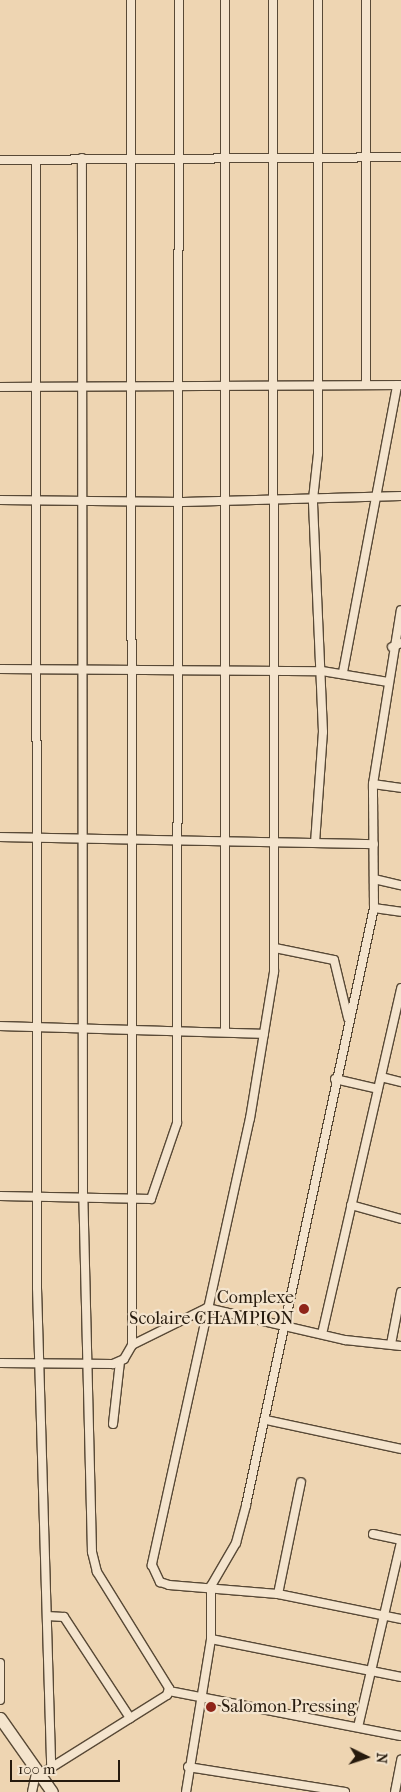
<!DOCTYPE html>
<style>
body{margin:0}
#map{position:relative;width:401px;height:1792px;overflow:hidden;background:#eed5b2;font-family:"IM FELL French Canon",serif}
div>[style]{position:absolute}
.roads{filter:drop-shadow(1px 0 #584936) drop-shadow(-1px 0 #584936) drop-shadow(0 1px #584936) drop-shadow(0 -1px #584936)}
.street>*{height:8px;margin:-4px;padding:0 4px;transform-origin:4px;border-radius:4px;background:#f4e4cd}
.secondary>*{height:11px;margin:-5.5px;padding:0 5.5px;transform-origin:5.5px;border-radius:5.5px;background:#f4e4cd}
.dots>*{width:14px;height:14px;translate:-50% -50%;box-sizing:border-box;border:2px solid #f4e4cd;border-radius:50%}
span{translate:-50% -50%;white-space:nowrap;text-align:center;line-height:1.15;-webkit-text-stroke:4.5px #f4e4cd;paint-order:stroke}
.poi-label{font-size:18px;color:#261a0d}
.right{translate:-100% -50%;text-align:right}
.left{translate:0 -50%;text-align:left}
.north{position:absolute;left:341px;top:1732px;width:50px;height:50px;-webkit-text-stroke:4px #f4e4cd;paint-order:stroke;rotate:94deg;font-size:14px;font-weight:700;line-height:20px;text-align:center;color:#261a0d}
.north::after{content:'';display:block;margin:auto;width:18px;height:22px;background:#261a0d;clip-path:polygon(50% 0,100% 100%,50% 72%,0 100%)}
.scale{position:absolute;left:10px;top:1760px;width:110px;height:22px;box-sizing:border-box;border:2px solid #261a0d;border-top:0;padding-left:6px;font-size:15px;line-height:18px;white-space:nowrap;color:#261a0d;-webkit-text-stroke:4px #f4e4cd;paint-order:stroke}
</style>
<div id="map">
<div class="roads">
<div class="street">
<div style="left:225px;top:0;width:1031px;rotate:90deg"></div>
<div style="left:273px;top:0;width:972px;rotate:89.94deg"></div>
<div style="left:274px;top:972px;width:148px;rotate:99.3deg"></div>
<div style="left:250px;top:1118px;width:458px;rotate:102.4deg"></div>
<div style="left:152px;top:1565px;width:19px;rotate:65deg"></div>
<div style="left:160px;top:1582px;width:9px;rotate:18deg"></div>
<div style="left:169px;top:1585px;width:109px;rotate:4.7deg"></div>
<div style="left:278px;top:1594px;width:126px;rotate:11.5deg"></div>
<div style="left:366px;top:0;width:384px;rotate:90deg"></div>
<div style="left:0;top:160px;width:401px;rotate:-0.4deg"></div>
<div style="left:36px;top:160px;width:1128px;rotate:89.95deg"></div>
<div style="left:37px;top:1288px;width:479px;rotate:88.3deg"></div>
<div style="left:0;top:387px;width:401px;rotate:-0.3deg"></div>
<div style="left:0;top:500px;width:183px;rotate:0.6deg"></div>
<div style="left:183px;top:502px;width:218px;rotate:-1.6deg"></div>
<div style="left:392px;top:647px;width:10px;rotate:-24deg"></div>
<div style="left:0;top:669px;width:322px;rotate:0.4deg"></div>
<div style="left:322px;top:671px;width:67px;rotate:9.5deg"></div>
<div style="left:343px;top:672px;width:292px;rotate:-79.3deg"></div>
<div style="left:373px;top:784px;width:28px;rotate:8deg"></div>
<div style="left:0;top:837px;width:374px;rotate:1.1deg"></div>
<div style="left:315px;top:843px;width:111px;rotate:-85.9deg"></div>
<div style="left:323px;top:732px;width:233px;rotate:-92.5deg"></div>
<div style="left:313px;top:499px;width:45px;rotate:-83.7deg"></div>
<div style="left:318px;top:454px;width:454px;rotate:-90deg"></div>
<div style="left:374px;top:879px;width:28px;rotate:13deg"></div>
<div style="left:374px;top:908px;width:27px;rotate:8deg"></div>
<div style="left:275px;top:948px;width:60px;rotate:11.5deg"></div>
<div style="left:334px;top:960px;width:60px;rotate:76.4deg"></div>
<div style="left:0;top:1026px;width:264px;rotate:1.7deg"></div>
<div style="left:381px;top:1077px;width:21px;rotate:14deg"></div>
<div style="left:335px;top:1079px;width:44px;rotate:13.1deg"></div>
<div style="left:0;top:1196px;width:151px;rotate:1.1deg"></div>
<div style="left:151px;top:1199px;width:80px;rotate:-71.1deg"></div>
<div style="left:177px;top:1123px;width:1123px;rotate:-89.9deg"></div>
<div style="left:351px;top:1205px;width:52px;rotate:15.6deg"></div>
<div style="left:322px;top:1334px;width:355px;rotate:-77.1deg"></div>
<div style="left:391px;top:1344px;width:53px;rotate:-79.1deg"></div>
<div style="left:132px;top:1345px;width:84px;rotate:-26.3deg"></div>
<div style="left:207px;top:1308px;width:142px;rotate:13.1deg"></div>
<div style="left:345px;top:1340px;width:56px;rotate:6.1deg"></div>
<div style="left:0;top:1363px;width:113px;rotate:0.5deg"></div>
<div style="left:113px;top:1364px;width:12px;rotate:-24deg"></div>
<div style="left:124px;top:1359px;width:16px;rotate:-60deg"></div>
<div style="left:132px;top:1345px;width:1345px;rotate:-90.04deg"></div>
<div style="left:266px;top:1420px;width:138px;rotate:12.1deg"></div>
<div style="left:113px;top:1424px;width:62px;rotate:-83.6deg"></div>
<div style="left:373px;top:1534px;width:29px;rotate:12deg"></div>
<div style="left:278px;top:1594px;width:114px;rotate:-78.4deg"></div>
<div style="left:47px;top:1616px;width:17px;rotate:3deg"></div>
<div style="left:64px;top:1617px;width:121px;rotate:56.8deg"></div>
<div style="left:211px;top:1639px;width:194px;rotate:11.3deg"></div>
<div style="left:0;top:1663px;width:37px;rotate:90deg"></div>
<div style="left:169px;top:1691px;width:236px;rotate:11deg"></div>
<div style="left:358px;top:1727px;width:190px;rotate:-76.9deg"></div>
<div style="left:188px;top:1767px;width:159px;rotate:9deg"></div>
<div style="left:41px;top:1774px;width:149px;rotate:-32.1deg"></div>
<div style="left:167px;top:1695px;width:7px;rotate:-74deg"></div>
<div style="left:169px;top:1688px;width:137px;rotate:-121.8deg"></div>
<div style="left:97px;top:1572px;width:21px;rotate:-104deg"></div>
<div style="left:92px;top:1552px;width:356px;rotate:-91.4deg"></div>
<div style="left:83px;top:1196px;width:1038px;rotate:-90.06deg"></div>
<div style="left:32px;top:1792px;width:24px;rotate:-78deg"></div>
<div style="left:186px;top:1792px;width:155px;rotate:-80.7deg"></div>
<div style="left:211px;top:1639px;width:53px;rotate:-90deg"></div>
<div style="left:211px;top:1586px;width:50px;rotate:-59.8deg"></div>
<div style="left:236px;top:1543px;width:39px;rotate:-75deg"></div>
<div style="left:246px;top:1505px;width:611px;rotate:-77.9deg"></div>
<div style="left:374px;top:908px;width:124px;rotate:-90.5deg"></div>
<div style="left:373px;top:784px;width:176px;rotate:-80.9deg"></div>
<div style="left:395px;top:1792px;width:33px;rotate:-79deg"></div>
</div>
<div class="secondary">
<div style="left:0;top:1718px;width:90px;rotate:54.9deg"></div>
</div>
</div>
<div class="dots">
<div style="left:304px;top:1309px;background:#8f2418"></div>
<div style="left:211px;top:1707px;background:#8f2418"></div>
</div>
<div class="poi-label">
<span class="right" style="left:294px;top:1309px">Complexe<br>Scolaire CHAMPION</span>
<span class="left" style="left:221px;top:1707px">Salomon Pressing</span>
</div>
<div class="north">N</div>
<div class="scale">100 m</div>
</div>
